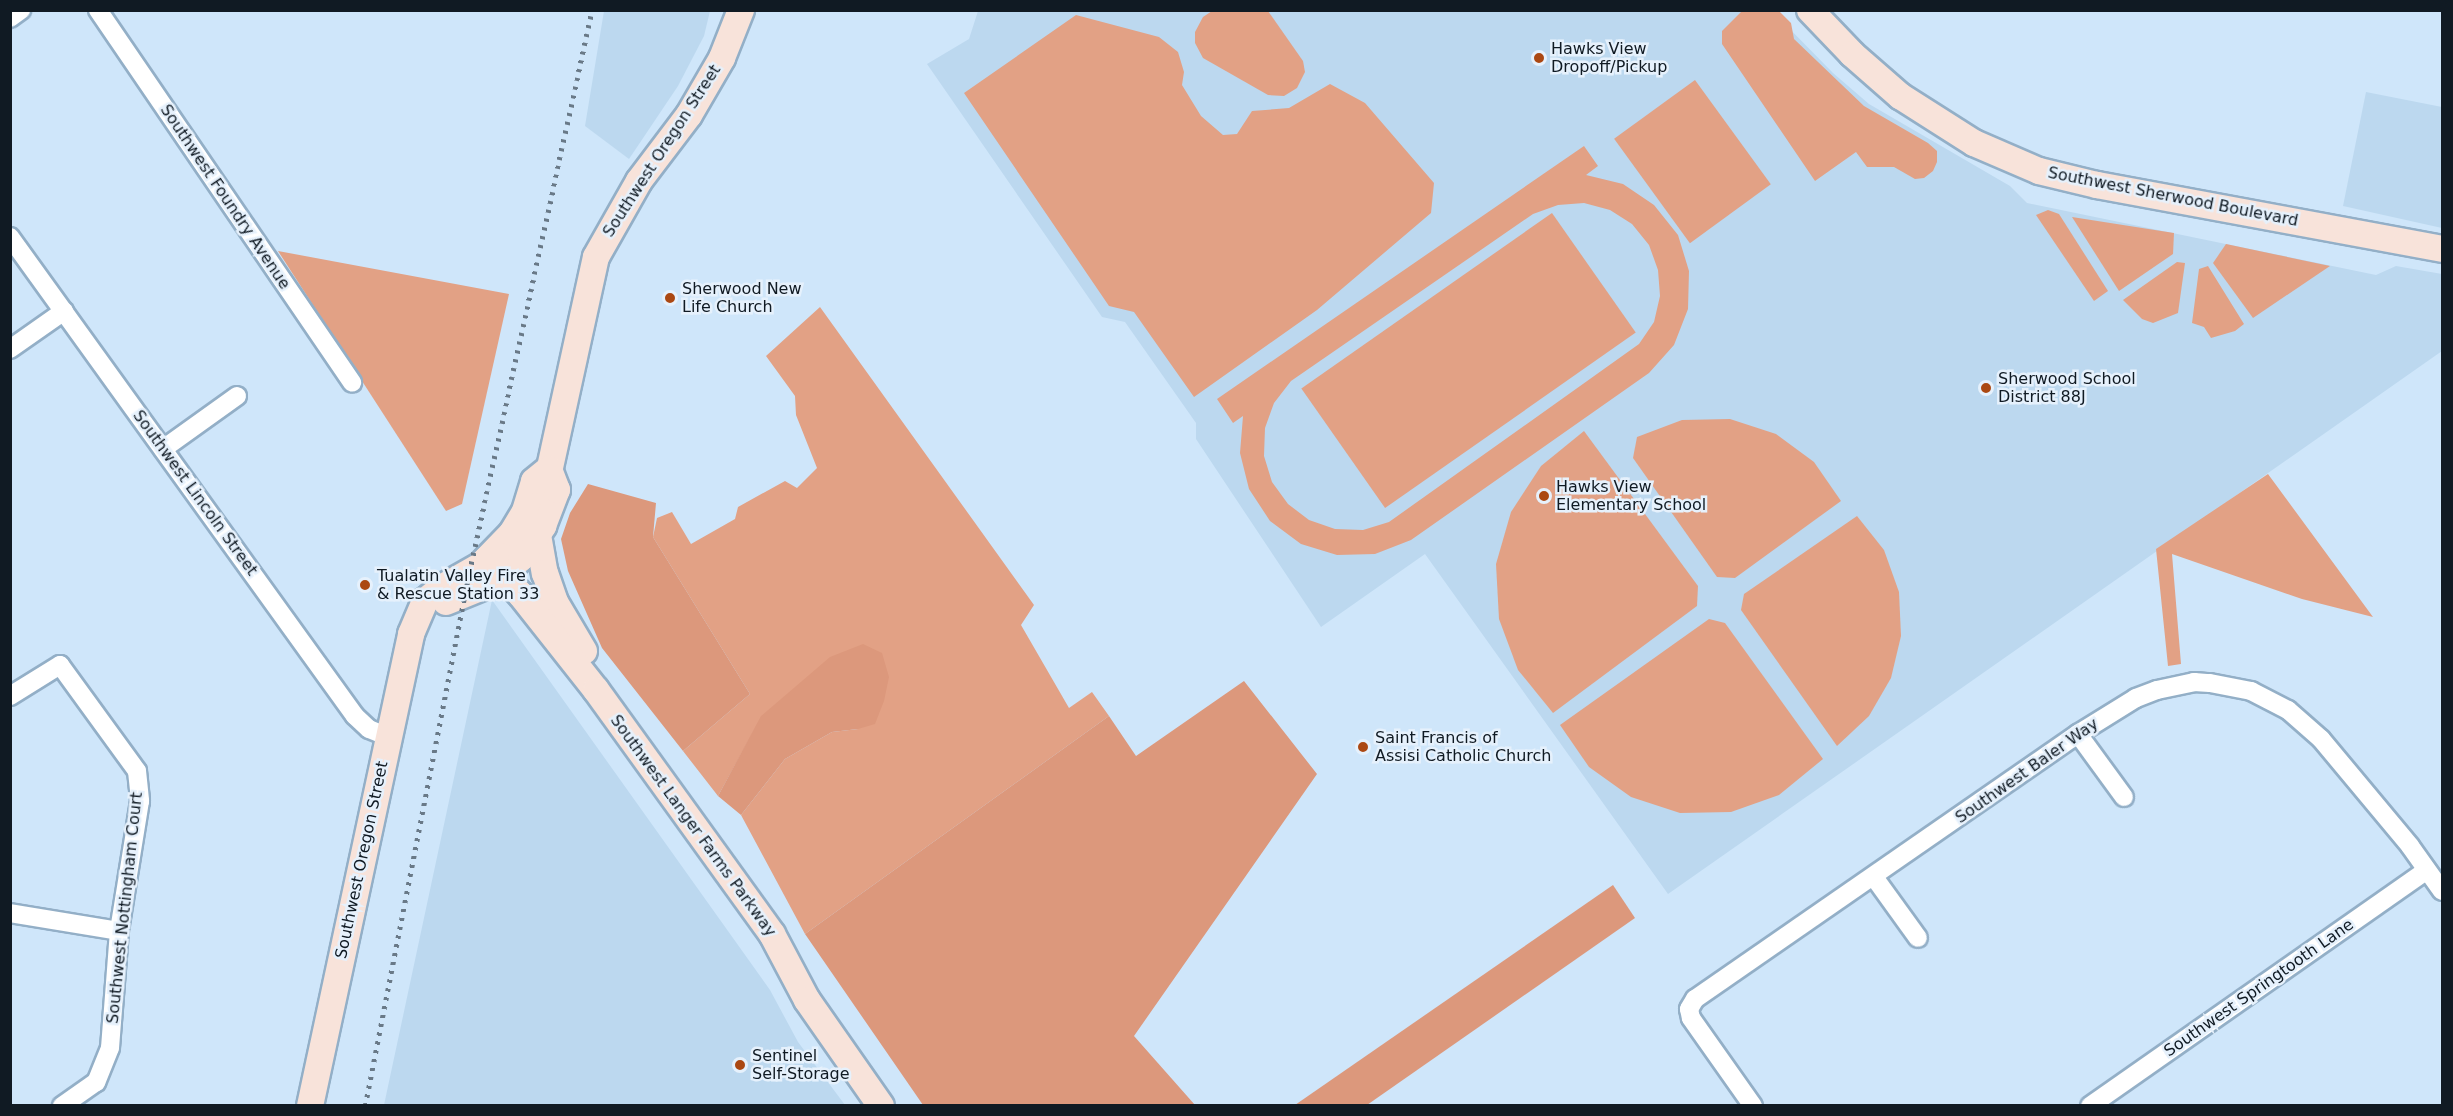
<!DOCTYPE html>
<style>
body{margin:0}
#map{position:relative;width:2453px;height:1116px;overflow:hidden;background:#cfe6fa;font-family:"DejaVu Sans",sans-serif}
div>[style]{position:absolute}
.built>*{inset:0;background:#bcd8ef}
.green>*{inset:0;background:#e2a185;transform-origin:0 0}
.forest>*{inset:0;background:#dc987c}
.roads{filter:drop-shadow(2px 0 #93afc7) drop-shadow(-2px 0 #93afc7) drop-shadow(0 2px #93afc7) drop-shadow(0 -2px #93afc7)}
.minor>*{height:18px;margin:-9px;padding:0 9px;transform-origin:9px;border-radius:9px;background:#fff}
.secondary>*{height:26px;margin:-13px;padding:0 13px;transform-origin:13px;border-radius:13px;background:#f8e3da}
.rail>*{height:4.5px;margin-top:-2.25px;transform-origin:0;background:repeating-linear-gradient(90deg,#697987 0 3px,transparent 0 9px)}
.dots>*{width:16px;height:16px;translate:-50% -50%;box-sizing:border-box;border:3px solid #e6f1fc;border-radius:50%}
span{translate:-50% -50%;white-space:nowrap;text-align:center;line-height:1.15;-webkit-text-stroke:5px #e6f1fc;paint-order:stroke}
.poi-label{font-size:16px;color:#101a23}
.left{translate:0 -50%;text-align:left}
.street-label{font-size:16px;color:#101a23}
.frame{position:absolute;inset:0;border:12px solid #101a23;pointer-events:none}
</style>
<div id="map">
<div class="built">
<div style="clip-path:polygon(604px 11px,710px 11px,704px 36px,678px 86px,629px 159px,585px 126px)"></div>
<div style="clip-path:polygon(978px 11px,1772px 11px,1833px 73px,1869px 104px,2010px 186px,2027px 203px,2376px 275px,2396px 266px,2442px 274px,2442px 351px,1668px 894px,1425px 554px,1321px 627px,1196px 439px,1196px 423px,1125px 322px,1102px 317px,927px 64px,969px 39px)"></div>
<div style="clip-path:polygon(2366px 92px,2442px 107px,2442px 228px,2343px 206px)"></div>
<div style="clip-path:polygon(492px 600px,770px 990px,798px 1042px,845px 1105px,384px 1105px)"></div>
</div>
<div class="green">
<div style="clip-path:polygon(1743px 10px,1779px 11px,1791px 23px,1794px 39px,1864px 106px,1928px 143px,1937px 151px,1937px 162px,1933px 171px,1924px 178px,1915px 179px,1894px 167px,1867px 167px,1856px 152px,1815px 181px,1722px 44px,1722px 31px)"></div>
<div style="clip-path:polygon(1212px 11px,1268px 11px,1303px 61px,1305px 72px,1297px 88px,1284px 96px,1268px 95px,1203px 58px,1195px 43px,1195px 32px,1203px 17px)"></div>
<div style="clip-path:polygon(1076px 15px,1159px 37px,1178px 52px,1184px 72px,1182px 85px,1201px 116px,1223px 135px,1237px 134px,1252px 111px,1289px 108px,1330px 84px,1365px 103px,1434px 183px,1431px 213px,1317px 310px,1194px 397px,1134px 312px,1109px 306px,964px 93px)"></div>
<div style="left:1695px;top:80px;width:129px;height:100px;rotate:54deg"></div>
<div style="clip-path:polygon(evenodd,1584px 146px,1598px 166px,1586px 175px,1623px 184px,1654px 205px,1678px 235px,1689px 271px,1688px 309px,1674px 345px,1649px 373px,1411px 540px,1375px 554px,1337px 555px,1301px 544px,1270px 521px,1249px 489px,1240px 453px,1243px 416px,1233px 423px,1217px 399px,1584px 146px,1584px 203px,1610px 210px,1632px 224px,1649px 245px,1658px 270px,1660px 296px,1654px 322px,1639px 344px,1389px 522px,1363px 530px,1335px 529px,1309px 520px,1288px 504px,1272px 482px,1264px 456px,1265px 428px,1274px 403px,1291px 381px,1533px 214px,1558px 205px,1584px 203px)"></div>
<div style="clip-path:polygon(2048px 210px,2059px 214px,2108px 291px,2094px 301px,2036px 215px)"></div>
<div style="left:1552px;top:213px;width:146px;height:306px;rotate:55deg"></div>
<div style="clip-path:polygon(2072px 217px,2174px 233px,2173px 254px,2119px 291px)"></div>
<div style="clip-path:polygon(2226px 244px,2330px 266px,2253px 318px,2213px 263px)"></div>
<div style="clip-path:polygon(278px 251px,509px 294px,462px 504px,446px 511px)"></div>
<div style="clip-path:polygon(2177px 262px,2185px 263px,2178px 313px,2153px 323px,2142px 319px,2123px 300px)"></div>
<div style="clip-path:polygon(2208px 266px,2244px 324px,2235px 331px,2211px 338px,2204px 327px,2192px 323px,2199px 269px)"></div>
<div style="clip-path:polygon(820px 307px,1034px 605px,1021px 625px,1069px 708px,1092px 692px,1109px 716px,805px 934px,741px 815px,785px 759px,832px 732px,858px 729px,762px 716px,718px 796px,683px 751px,750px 694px,653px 537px,657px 518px,672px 512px,691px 544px,735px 519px,738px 507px,785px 481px,797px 488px,817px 468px,796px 415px,795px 396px,766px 356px)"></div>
<div style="clip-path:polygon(1730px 419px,1776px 434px,1814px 462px,1841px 501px,1735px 578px,1717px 577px,1633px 458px,1637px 437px,1682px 420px)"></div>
<div style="clip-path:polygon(1584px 431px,1698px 586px,1697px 606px,1553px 713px,1518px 670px,1499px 619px,1496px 564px,1511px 512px,1541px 466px)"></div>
<div style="clip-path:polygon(2268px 474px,2373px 617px,2302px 599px,2172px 554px,2181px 664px,2168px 666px,2156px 549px)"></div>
<div style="clip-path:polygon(1857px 516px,1884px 550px,1899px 592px,1901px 636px,1891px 678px,1869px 716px,1837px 746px,1741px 610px,1744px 594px)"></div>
<div style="clip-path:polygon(1709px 619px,1725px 623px,1823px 759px,1779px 795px,1731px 812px,1680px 813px,1631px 797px,1589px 767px,1560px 725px)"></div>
</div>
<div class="forest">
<div style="clip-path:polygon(588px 484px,656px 503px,653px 537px,750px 694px,683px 751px,602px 648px,568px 571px,561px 539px,570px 513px)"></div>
<div style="clip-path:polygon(863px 644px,882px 653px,889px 677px,884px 701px,875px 724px,858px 729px,832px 732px,785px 759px,741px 815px,718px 796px,761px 716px,830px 657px)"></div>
<div style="clip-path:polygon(1244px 681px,1317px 774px,1134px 1036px,1195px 1105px,923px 1105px,805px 934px,1109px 716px,1136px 756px)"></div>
<div style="clip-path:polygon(1613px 885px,1635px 918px,1367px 1105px,1295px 1105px)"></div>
</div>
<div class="roads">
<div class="minor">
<div style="left:98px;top:10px;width:451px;rotate:55.7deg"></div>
<div style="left:10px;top:18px;width:14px;rotate:-36deg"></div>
<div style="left:10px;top:237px;width:590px;rotate:54.24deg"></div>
<div style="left:355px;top:716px;width:19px;rotate:43deg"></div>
<div style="left:369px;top:729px;width:22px;rotate:22deg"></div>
<div style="left:10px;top:349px;width:66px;rotate:-35.1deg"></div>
<div style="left:163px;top:449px;width:91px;rotate:-35.6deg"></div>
<div style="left:10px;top:696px;width:59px;rotate:-31.8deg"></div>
<div style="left:60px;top:665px;width:131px;rotate:54deg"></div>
<div style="left:137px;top:771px;width:30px;rotate:84deg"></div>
<div style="left:140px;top:801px;width:132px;rotate:99.2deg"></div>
<div style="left:119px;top:931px;width:117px;rotate:94.4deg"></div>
<div style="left:110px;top:1048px;width:37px;rotate:112deg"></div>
<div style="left:96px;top:1082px;width:42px;rotate:144.8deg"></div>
<div style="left:2078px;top:734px;width:78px;rotate:53.9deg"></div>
<div style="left:1874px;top:877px;width:75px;rotate:54.2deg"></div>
<div style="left:10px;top:913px;width:110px;rotate:9.4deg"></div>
<div style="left:1753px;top:1106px;width:108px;rotate:-125.2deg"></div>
<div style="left:1691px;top:1018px;width:9px;rotate:-103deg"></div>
<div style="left:1689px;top:1009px;width:12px;rotate:-59deg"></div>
<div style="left:1695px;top:999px;width:466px;rotate:-34.7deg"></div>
<div style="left:2078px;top:734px;width:68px;rotate:-31.8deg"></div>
<div style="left:2136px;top:698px;width:22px;rotate:-21deg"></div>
<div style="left:2157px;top:690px;width:38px;rotate:-12deg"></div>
<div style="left:2194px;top:682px;width:16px;rotate:4deg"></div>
<div style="left:2210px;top:683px;width:42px;rotate:11deg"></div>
<div style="left:2251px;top:691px;width:42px;rotate:27.2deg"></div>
<div style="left:2288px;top:710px;width:44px;rotate:41.3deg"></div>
<div style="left:2321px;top:739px;width:139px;rotate:50.2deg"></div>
<div style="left:2410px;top:846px;width:55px;rotate:54.6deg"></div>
<div style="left:2090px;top:1106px;width:411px;rotate:-35deg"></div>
</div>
<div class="secondary">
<div style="left:1810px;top:10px;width:61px;rotate:46.3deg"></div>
<div style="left:1852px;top:54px;width:64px;rotate:41.2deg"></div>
<div style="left:1900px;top:96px;width:88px;rotate:32.4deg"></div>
<div style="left:1974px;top:143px;width:71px;rotate:23.3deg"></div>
<div style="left:2039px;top:171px;width:60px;rotate:13.6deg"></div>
<div style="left:2097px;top:185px;width:351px;rotate:10.5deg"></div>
<div style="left:546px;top:486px;width:234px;rotate:-77.7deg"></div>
<div style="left:596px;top:257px;width:87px;rotate:-60.5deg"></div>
<div style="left:639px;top:181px;width:83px;rotate:-52.9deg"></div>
<div style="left:689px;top:115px;width:66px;rotate:-59.9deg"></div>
<div style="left:722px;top:58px;width:52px;rotate:-68.4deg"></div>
<div style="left:538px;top:535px;width:39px;rotate:80deg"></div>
<div style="left:545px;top:573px;width:31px;rotate:71deg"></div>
<div style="left:555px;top:602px;width:57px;rotate:59.4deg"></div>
<div style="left:487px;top:559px;width:50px;rotate:46.6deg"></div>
<div style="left:521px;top:595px;width:121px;rotate:51.7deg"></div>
<div style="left:596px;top:690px;width:301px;rotate:54.2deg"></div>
<div style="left:772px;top:934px;width:75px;rotate:62.1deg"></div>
<div style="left:807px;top:1000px;width:129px;rotate:55.1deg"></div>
<div style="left:446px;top:602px;width:53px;rotate:-22.2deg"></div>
<div style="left:495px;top:582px;width:35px;rotate:-43deg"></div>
<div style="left:521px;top:558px;width:39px;rotate:-55deg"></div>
<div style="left:543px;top:526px;width:39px;rotate:-69deg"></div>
<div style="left:557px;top:490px;width:22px;rotate:-111deg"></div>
<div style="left:310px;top:1106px;width:483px;rotate:-77.9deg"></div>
<div style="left:411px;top:634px;width:36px;rotate:-67deg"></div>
<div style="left:425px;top:601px;width:21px;rotate:-39deg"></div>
<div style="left:441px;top:588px;width:45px;rotate:-29.4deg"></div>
<div style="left:480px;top:566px;width:46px;rotate:-45.9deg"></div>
<div style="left:512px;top:533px;width:26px;rotate:-59deg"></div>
<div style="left:525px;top:511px;width:31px;rotate:-73deg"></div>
<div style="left:534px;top:481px;width:19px;rotate:-39deg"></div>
</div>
</div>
<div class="rail">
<div style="left:365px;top:1106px;width:543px;rotate:-78.96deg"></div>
<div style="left:469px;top:573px;width:576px;rotate:-77.68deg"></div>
</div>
<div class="dots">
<div style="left:1539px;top:58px;background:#ab4812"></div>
<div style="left:670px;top:298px;background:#ab4812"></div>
<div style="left:1986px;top:388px;background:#ab4812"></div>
<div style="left:1544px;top:496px;background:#ab4812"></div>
<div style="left:365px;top:585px;background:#ab4812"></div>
<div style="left:1363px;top:747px;background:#ab4812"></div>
<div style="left:740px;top:1065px;background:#ab4812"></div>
</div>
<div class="poi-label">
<span class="left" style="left:1551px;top:58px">Hawks View<br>Dropoff/Pickup</span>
<span class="left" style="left:682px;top:298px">Sherwood New<br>Life Church</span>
<span class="left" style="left:1998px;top:388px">Sherwood School<br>District 88J</span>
<span class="left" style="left:1556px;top:496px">Hawks View<br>Elementary School</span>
<span class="left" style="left:377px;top:585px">Tualatin Valley Fire<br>&amp; Rescue Station 33</span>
<span class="left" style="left:1375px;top:747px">Saint Francis of<br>Assisi Catholic Church</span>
<span class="left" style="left:752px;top:1065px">Sentinel<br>Self-Storage</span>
</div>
<div class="street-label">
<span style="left:662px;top:151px;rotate:-57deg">Southwest Oregon Street</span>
<span style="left:225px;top:197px;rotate:56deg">Southwest Foundry Avenue</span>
<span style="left:2173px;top:197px;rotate:11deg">Southwest Sherwood Boulevard</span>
<span style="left:195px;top:493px;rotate:54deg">Southwest Lincoln Street</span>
<span style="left:2027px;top:771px;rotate:-35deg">Southwest Baler Way</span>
<span style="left:693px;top:826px;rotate:54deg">Southwest Langer Farms Parkway</span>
<span style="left:362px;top:860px;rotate:-78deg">Southwest Oregon Street</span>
<span style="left:125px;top:908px;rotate:-84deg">Southwest Nottingham Court</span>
<span style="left:2259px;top:988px;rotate:-35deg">Southwest Springtooth Lane</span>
</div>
<div class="frame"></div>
</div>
